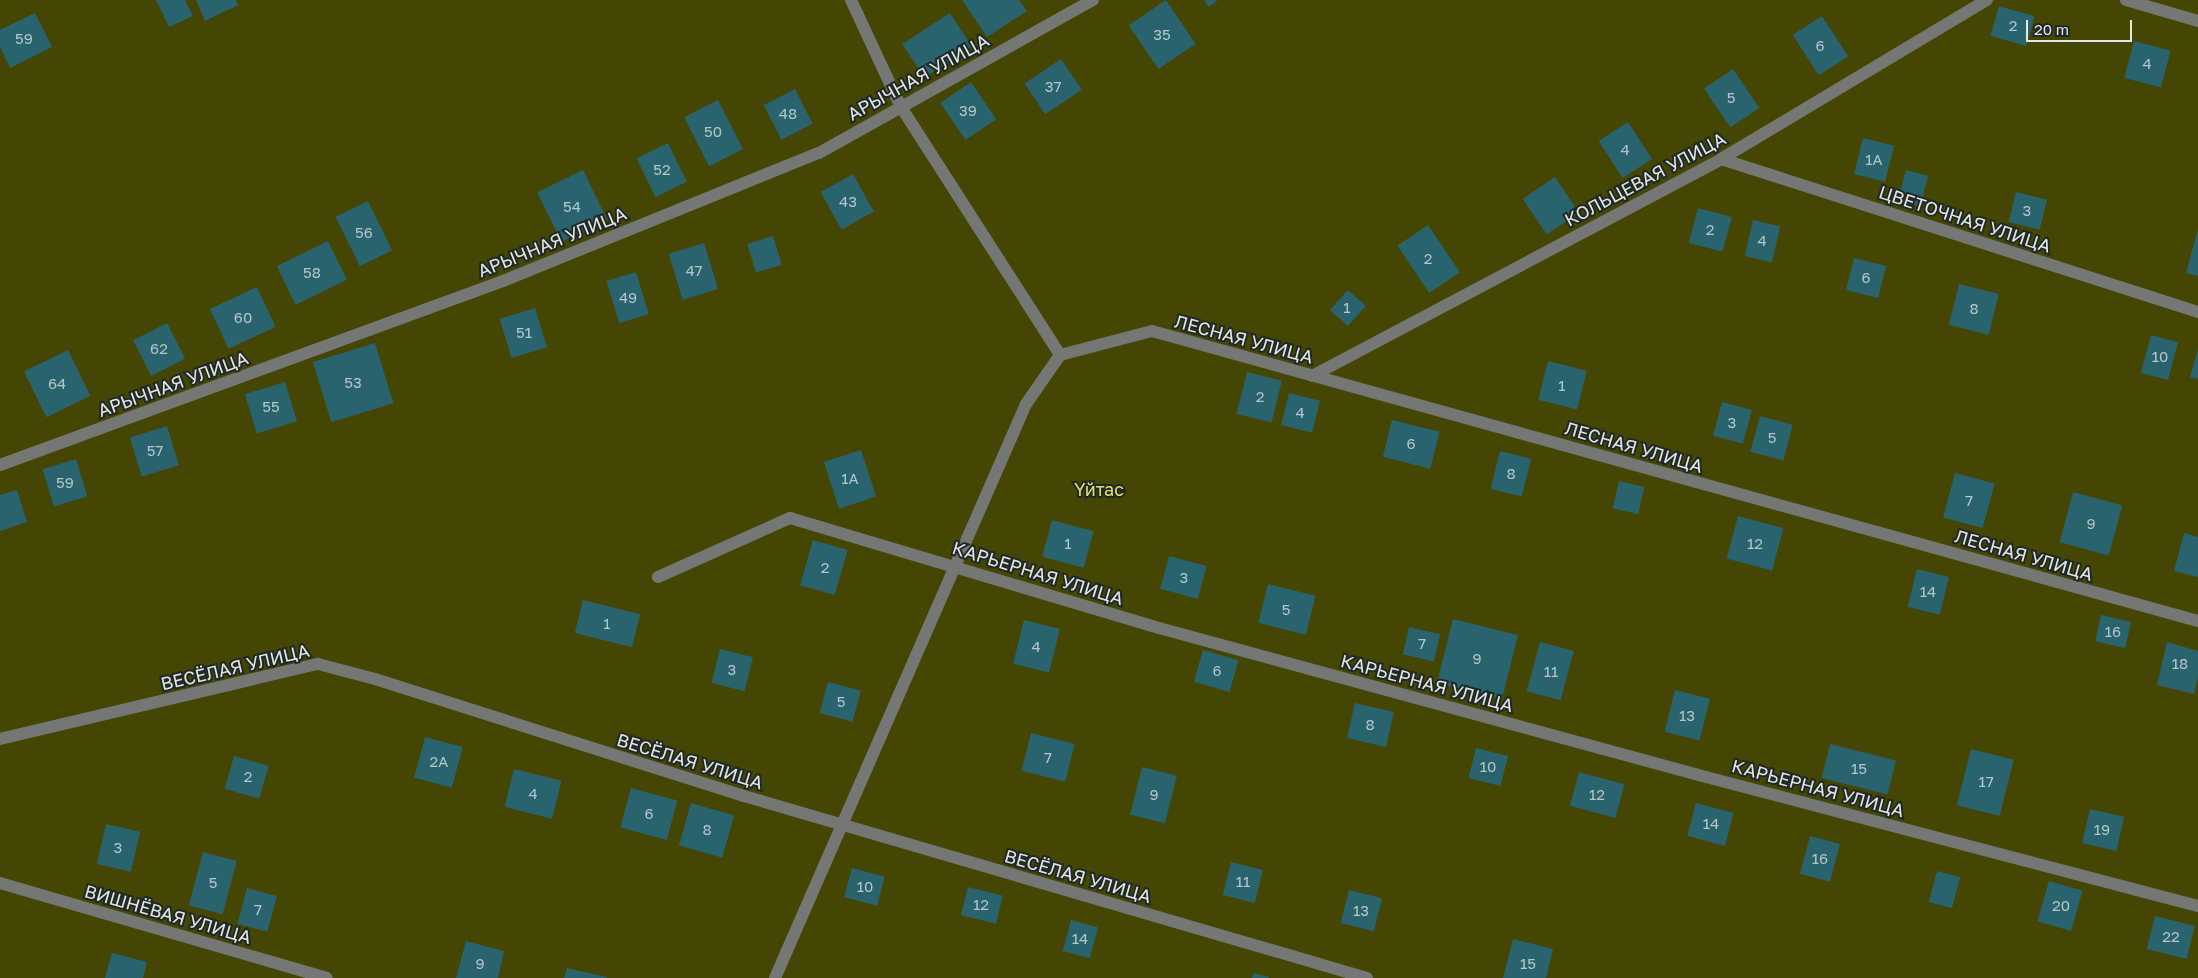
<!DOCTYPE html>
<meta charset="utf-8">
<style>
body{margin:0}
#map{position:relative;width:2198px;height:978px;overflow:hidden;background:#2a3330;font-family:"Golos Text",sans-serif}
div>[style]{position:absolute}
.green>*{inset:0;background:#454603;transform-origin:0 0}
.building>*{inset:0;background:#29636d;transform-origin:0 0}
.minor>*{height:12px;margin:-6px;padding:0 6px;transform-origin:6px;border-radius:6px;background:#747774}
span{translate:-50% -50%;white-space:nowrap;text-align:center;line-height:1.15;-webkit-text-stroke:4px #202926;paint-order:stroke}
.number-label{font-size:15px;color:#b4c6c8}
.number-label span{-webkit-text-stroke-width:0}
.street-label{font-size:18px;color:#e2e7e6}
.park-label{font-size:18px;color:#dce072}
.scale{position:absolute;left:2026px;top:20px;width:106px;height:22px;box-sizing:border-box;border:2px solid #e2e7e6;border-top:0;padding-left:6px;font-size:15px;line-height:18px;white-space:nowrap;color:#e2e7e6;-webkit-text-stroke:4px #202926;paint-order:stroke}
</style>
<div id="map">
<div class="green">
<div style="left:0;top:0;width:2198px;height:978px"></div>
</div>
<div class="building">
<div style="clip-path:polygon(156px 0,185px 0,193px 16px,169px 27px)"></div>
<div style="clip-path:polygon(196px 0,236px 0,238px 5px,205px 21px)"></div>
<div style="clip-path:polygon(962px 0,1019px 0,1027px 11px,987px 37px)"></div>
<div style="left:1166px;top:0;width:53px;height:45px;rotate:56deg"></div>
<div style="clip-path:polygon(1204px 0,1218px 0,1209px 7px)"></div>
<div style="left:1999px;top:6px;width:37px;height:31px;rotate:16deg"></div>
<div style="clip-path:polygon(35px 13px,52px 47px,10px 68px,0 47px,0 30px)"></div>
<div style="left:950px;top:13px;width:40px;height:57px;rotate:57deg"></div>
<div style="left:1822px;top:16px;width:48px;height:35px;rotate:57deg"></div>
<div style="left:2134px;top:41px;width:38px;height:38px;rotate:15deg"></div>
<div style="left:1061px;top:59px;width:37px;height:44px;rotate:56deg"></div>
<div style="left:1733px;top:69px;width:47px;height:35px;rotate:56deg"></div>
<div style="left:971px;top:82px;width:45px;height:37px;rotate:56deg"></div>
<div style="left:795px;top:89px;width:39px;height:35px;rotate:63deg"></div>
<div style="left:718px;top:100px;width:55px;height:38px;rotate:63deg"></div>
<div style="left:1628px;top:122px;width:44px;height:35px;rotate:57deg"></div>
<div style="left:1863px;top:138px;width:32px;height:37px;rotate:14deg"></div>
<div style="left:668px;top:143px;width:43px;height:35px;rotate:64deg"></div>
<div style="left:583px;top:170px;width:55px;height:51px;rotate:64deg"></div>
<div style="left:1906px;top:170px;width:23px;height:32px;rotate:15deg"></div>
<div style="left:853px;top:174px;width:43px;height:37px;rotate:61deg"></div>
<div style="left:1555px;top:177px;width:43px;height:39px;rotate:56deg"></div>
<div style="left:2016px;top:192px;width:32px;height:31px;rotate:14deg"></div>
<div style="left:368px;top:201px;width:55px;height:36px;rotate:64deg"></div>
<div style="left:1698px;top:208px;width:35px;height:36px;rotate:15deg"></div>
<div style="left:1753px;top:220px;width:28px;height:37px;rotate:13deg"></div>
<div style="left:1428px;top:225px;width:57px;height:37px;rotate:56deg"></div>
<div style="clip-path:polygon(2198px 229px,2198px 276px,2186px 273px)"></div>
<div style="left:773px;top:236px;width:30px;height:27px;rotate:73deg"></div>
<div style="left:328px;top:241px;width:43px;height:57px;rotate:64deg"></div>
<div style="left:704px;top:243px;width:48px;height:37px;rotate:73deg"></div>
<div style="left:1854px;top:258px;width:33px;height:33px;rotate:14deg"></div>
<div style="left:636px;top:272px;width:44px;height:31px;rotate:73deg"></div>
<div style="left:1959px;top:284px;width:41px;height:42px;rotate:14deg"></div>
<div style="left:257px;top:287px;width:44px;height:52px;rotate:65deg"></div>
<div style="left:1348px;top:290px;width:24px;height:27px;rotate:42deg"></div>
<div style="left:535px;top:308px;width:41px;height:37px;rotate:73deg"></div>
<div style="left:167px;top:323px;width:40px;height:38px;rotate:63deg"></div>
<div style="left:2151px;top:335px;width:28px;height:39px;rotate:15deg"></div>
<div style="left:375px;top:343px;width:63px;height:65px;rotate:73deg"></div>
<div style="clip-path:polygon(2198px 349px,2198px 379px,2190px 377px)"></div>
<div style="left:68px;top:350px;width:51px;height:49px;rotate:64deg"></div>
<div style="left:1548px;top:361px;width:40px;height:40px;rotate:14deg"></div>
<div style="left:1247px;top:372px;width:36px;height:43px;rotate:14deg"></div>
<div style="left:285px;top:382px;width:41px;height:42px;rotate:73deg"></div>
<div style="left:1289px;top:393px;width:32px;height:33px;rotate:14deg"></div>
<div style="left:1722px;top:402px;width:31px;height:35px;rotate:15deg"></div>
<div style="left:1760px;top:416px;width:34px;height:37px;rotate:15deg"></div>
<div style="left:1392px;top:420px;width:49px;height:38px;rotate:14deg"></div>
<div style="left:167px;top:426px;width:41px;height:39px;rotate:73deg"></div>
<div style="left:861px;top:450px;width:49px;height:39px;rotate:72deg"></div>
<div style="left:1500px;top:451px;width:32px;height:39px;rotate:14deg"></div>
<div style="left:76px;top:459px;width:39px;height:35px;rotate:73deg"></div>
<div style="left:1955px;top:473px;width:41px;height:46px;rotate:15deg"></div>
<div style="left:1619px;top:481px;width:26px;height:28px;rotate:13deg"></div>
<div style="clip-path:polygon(17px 490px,27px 522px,0 531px,0 495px)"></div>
<div style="left:2073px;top:492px;width:51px;height:52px;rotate:15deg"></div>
<div style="left:1738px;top:516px;width:47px;height:44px;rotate:15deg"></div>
<div style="left:1052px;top:520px;width:43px;height:38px;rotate:15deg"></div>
<div style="clip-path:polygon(2184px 533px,2198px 537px,2198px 577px,2174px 571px)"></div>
<div style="left:813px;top:540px;width:36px;height:47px;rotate:16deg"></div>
<div style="left:1169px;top:556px;width:39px;height:34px;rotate:15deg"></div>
<div style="left:1917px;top:569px;width:33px;height:39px;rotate:14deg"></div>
<div style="left:1268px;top:584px;width:49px;height:40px;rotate:14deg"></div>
<div style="left:583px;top:600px;width:59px;height:34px;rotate:14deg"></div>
<div style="left:2101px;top:615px;width:31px;height:27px;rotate:13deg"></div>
<div style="left:1453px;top:619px;width:67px;height:66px;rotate:14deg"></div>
<div style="left:1024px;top:620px;width:37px;height:45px;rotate:14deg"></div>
<div style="left:1409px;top:627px;width:32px;height:28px;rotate:13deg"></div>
<div style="left:1540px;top:642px;width:35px;height:51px;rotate:15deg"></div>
<div style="clip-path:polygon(2167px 642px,2198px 651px,2198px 677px,2194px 694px,2157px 685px)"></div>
<div style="left:720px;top:649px;width:34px;height:35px;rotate:14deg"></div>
<div style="left:1203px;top:650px;width:37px;height:33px;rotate:16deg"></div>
<div style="left:828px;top:682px;width:34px;height:32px;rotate:15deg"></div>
<div style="left:1675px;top:690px;width:36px;height:43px;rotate:14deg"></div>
<div style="left:1355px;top:703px;width:40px;height:36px;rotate:13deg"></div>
<div style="left:1031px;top:733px;width:45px;height:39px;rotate:14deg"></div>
<div style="left:425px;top:737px;width:39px;height:42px;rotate:15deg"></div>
<div style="left:1830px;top:744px;width:68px;height:35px;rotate:14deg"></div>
<div style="left:1476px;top:748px;width:33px;height:31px;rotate:14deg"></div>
<div style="left:1971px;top:749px;width:44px;height:58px;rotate:14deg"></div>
<div style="left:234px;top:756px;width:36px;height:34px;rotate:16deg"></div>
<div style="left:1142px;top:767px;width:36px;height:49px;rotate:14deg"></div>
<div style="left:514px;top:769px;width:49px;height:39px;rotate:14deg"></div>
<div style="left:1579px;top:772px;width:47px;height:35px;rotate:15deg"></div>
<div style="left:631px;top:788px;width:48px;height:41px;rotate:15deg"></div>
<div style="left:691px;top:803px;width:45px;height:44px;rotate:16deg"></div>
<div style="left:1696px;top:803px;width:39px;height:34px;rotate:15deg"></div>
<div style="left:2090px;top:809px;width:35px;height:35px;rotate:13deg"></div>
<div style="left:106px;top:824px;width:35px;height:41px;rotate:13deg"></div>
<div style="left:1810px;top:836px;width:31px;height:39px;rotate:15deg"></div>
<div style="left:203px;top:852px;width:35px;height:55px;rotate:15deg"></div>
<div style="left:1231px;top:862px;width:33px;height:34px;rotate:14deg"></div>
<div style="left:852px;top:868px;width:34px;height:30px;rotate:15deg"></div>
<div style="left:1937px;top:871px;width:24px;height:32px;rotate:15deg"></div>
<div style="left:2049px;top:881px;width:35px;height:42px;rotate:16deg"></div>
<div style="left:968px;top:887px;width:36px;height:29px;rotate:14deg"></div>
<div style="left:247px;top:888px;width:31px;height:37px;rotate:15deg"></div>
<div style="left:1349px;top:890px;width:34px;height:34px;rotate:14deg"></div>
<div style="left:2155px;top:916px;width:41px;height:34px;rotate:14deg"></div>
<div style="left:1071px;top:920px;width:28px;height:32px;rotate:15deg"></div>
<div style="clip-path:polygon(1513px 939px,1553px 949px,1546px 978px,1503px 978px)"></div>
<div style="clip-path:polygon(466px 941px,504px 951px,498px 978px,456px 978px)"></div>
<div style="clip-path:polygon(112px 953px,147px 962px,143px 978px,105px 978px)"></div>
<div style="clip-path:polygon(567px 968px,607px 977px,607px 978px,564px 978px)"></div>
<div style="clip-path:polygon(1253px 973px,1269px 977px,1269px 978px,1252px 978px)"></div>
</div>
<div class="minor">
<div style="left:851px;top:0;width:118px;rotate:65deg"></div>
<div style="left:901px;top:107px;width:295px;rotate:57.3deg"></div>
<div style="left:2126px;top:0;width:75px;rotate:16.3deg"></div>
<div style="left:1721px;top:159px;width:501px;rotate:17.78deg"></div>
<div style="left:1060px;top:355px;width:95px;rotate:-14.6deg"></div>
<div style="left:1152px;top:331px;width:1085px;rotate:15.5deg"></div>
<div style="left:1312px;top:376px;width:463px;rotate:-27.9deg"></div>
<div style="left:1721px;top:159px;width:310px;rotate:-30.9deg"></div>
<div style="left:0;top:465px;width:536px;rotate:-20.09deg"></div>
<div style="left:503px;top:281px;width:341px;rotate:-22.1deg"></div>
<div style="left:819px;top:153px;width:314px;rotate:-29.2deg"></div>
<div style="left:658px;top:577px;width:145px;rotate:-24.1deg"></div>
<div style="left:790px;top:518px;width:385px;rotate:16.6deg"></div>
<div style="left:1159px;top:628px;width:567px;rotate:15.24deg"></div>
<div style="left:1706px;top:777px;width:509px;rotate:14.69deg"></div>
<div style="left:0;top:739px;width:327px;rotate:-13.3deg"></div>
<div style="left:318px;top:664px;width:59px;rotate:14.7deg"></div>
<div style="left:375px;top:679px;width:387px;rotate:17.6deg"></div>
<div style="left:744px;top:796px;width:649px;rotate:16.28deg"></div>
<div style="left:0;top:883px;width:340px;rotate:16.2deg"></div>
<div style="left:775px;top:978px;width:626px;rotate:-66.38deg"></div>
<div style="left:1026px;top:404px;width:60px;rotate:-55.2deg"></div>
</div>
<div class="number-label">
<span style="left:2013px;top:26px">2</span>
<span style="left:1162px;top:35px">35</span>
<span style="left:24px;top:39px">59</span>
<span style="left:1820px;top:46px">6</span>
<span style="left:2147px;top:64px">4</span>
<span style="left:1053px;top:87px">37</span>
<span style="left:1731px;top:98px">5</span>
<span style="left:968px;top:111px">39</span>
<span style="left:788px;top:114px">48</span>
<span style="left:713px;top:132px">50</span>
<span style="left:1625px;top:150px">4</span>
<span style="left:1874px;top:160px">1А</span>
<span style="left:662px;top:170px">52</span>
<span style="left:848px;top:202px">43</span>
<span style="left:572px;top:207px">54</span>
<span style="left:2027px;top:211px">3</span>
<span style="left:1710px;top:230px">2</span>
<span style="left:364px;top:233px">56</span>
<span style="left:1762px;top:241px">4</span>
<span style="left:1428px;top:259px">2</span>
<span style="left:694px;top:271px">47</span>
<span style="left:312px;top:273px">58</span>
<span style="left:1866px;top:278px">6</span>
<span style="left:628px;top:298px">49</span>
<span style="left:1347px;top:308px">1</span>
<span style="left:1974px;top:309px">8</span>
<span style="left:243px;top:318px">60</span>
<span style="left:524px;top:333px">51</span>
<span style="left:159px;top:349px">62</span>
<span style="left:2160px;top:357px">10</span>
<span style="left:353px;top:383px">53</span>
<span style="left:57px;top:384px">64</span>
<span style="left:1562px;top:386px">1</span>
<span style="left:1260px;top:397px">2</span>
<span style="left:271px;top:407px">55</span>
<span style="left:1300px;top:413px">4</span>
<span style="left:1732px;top:423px">3</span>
<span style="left:1772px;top:438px">5</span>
<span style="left:1411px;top:444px">6</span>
<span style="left:155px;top:451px">57</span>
<span style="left:1511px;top:474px">8</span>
<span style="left:850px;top:479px">1А</span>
<span style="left:65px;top:483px">59</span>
<span style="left:1969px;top:501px">7</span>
<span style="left:2091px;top:524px">9</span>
<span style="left:1068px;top:544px">1</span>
<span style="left:1755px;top:544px">12</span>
<span style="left:825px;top:568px">2</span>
<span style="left:1184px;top:578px">3</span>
<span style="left:1928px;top:592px">14</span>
<span style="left:1286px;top:610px">5</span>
<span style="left:607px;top:624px">1</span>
<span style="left:2113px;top:632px">16</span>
<span style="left:1422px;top:644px">7</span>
<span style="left:1036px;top:647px">4</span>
<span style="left:1477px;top:659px">9</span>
<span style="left:2180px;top:664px">18</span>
<span style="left:732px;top:670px">3</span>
<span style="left:1217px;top:671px">6</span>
<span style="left:1551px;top:672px">11</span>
<span style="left:841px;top:702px">5</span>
<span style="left:1687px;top:716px">13</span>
<span style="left:1370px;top:725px">8</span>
<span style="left:1048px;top:758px">7</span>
<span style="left:439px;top:762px">2А</span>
<span style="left:1488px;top:767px">10</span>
<span style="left:1859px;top:769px">15</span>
<span style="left:248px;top:777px">2</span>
<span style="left:1986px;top:782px">17</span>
<span style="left:533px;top:794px">4</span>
<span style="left:1154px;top:795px">9</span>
<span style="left:1597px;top:795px">12</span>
<span style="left:649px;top:814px">6</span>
<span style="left:1711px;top:824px">14</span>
<span style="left:707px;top:830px">8</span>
<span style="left:2102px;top:830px">19</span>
<span style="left:118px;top:848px">3</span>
<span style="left:1820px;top:859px">16</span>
<span style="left:1243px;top:882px">11</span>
<span style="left:213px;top:883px">5</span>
<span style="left:865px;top:887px">10</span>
<span style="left:981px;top:905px">12</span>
<span style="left:2061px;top:906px">20</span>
<span style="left:258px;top:910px">7</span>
<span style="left:1361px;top:911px">13</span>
<span style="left:2171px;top:937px">22</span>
<span style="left:1080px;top:939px">14</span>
<span style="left:480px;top:964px">9</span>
<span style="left:1528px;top:964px">15</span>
</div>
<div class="street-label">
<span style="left:918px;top:77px;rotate:-29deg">АРЫЧНАЯ УЛИЦА</span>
<span style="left:1645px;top:179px;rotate:-28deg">КОЛЬЦЕВАЯ УЛИЦА</span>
<span style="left:1965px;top:219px;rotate:18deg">ЦВЕТОЧНАЯ УЛИЦА</span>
<span style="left:552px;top:242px;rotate:-22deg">АРЫЧНАЯ УЛИЦА</span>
<span style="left:1244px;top:339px;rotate:15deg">ЛЕСНАЯ УЛИЦА</span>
<span style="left:173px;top:384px;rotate:-20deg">АРЫЧНАЯ УЛИЦА</span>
<span style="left:1634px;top:447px;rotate:16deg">ЛЕСНАЯ УЛИЦА</span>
<span style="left:2024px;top:555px;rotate:16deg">ЛЕСНАЯ УЛИЦА</span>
<span style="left:1038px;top:573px;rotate:17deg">КАРЬЕРНАЯ УЛИЦА</span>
<span style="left:235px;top:667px;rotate:-13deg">ВЕСЁЛАЯ УЛИЦА</span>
<span style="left:1427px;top:683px;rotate:15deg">КАРЬЕРНАЯ УЛИЦА</span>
<span style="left:690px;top:761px;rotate:17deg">ВЕСЁЛАЯ УЛИЦА</span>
<span style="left:1818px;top:788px;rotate:15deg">КАРЬЕРНАЯ УЛИЦА</span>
<span style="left:1078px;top:876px;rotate:16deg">ВЕСЁЛАЯ УЛИЦА</span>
<span style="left:168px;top:914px;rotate:16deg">ВИШНЁВАЯ УЛИЦА</span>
</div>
<div class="park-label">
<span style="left:1099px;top:489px">Үйтас</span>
</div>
<div class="scale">20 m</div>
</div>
